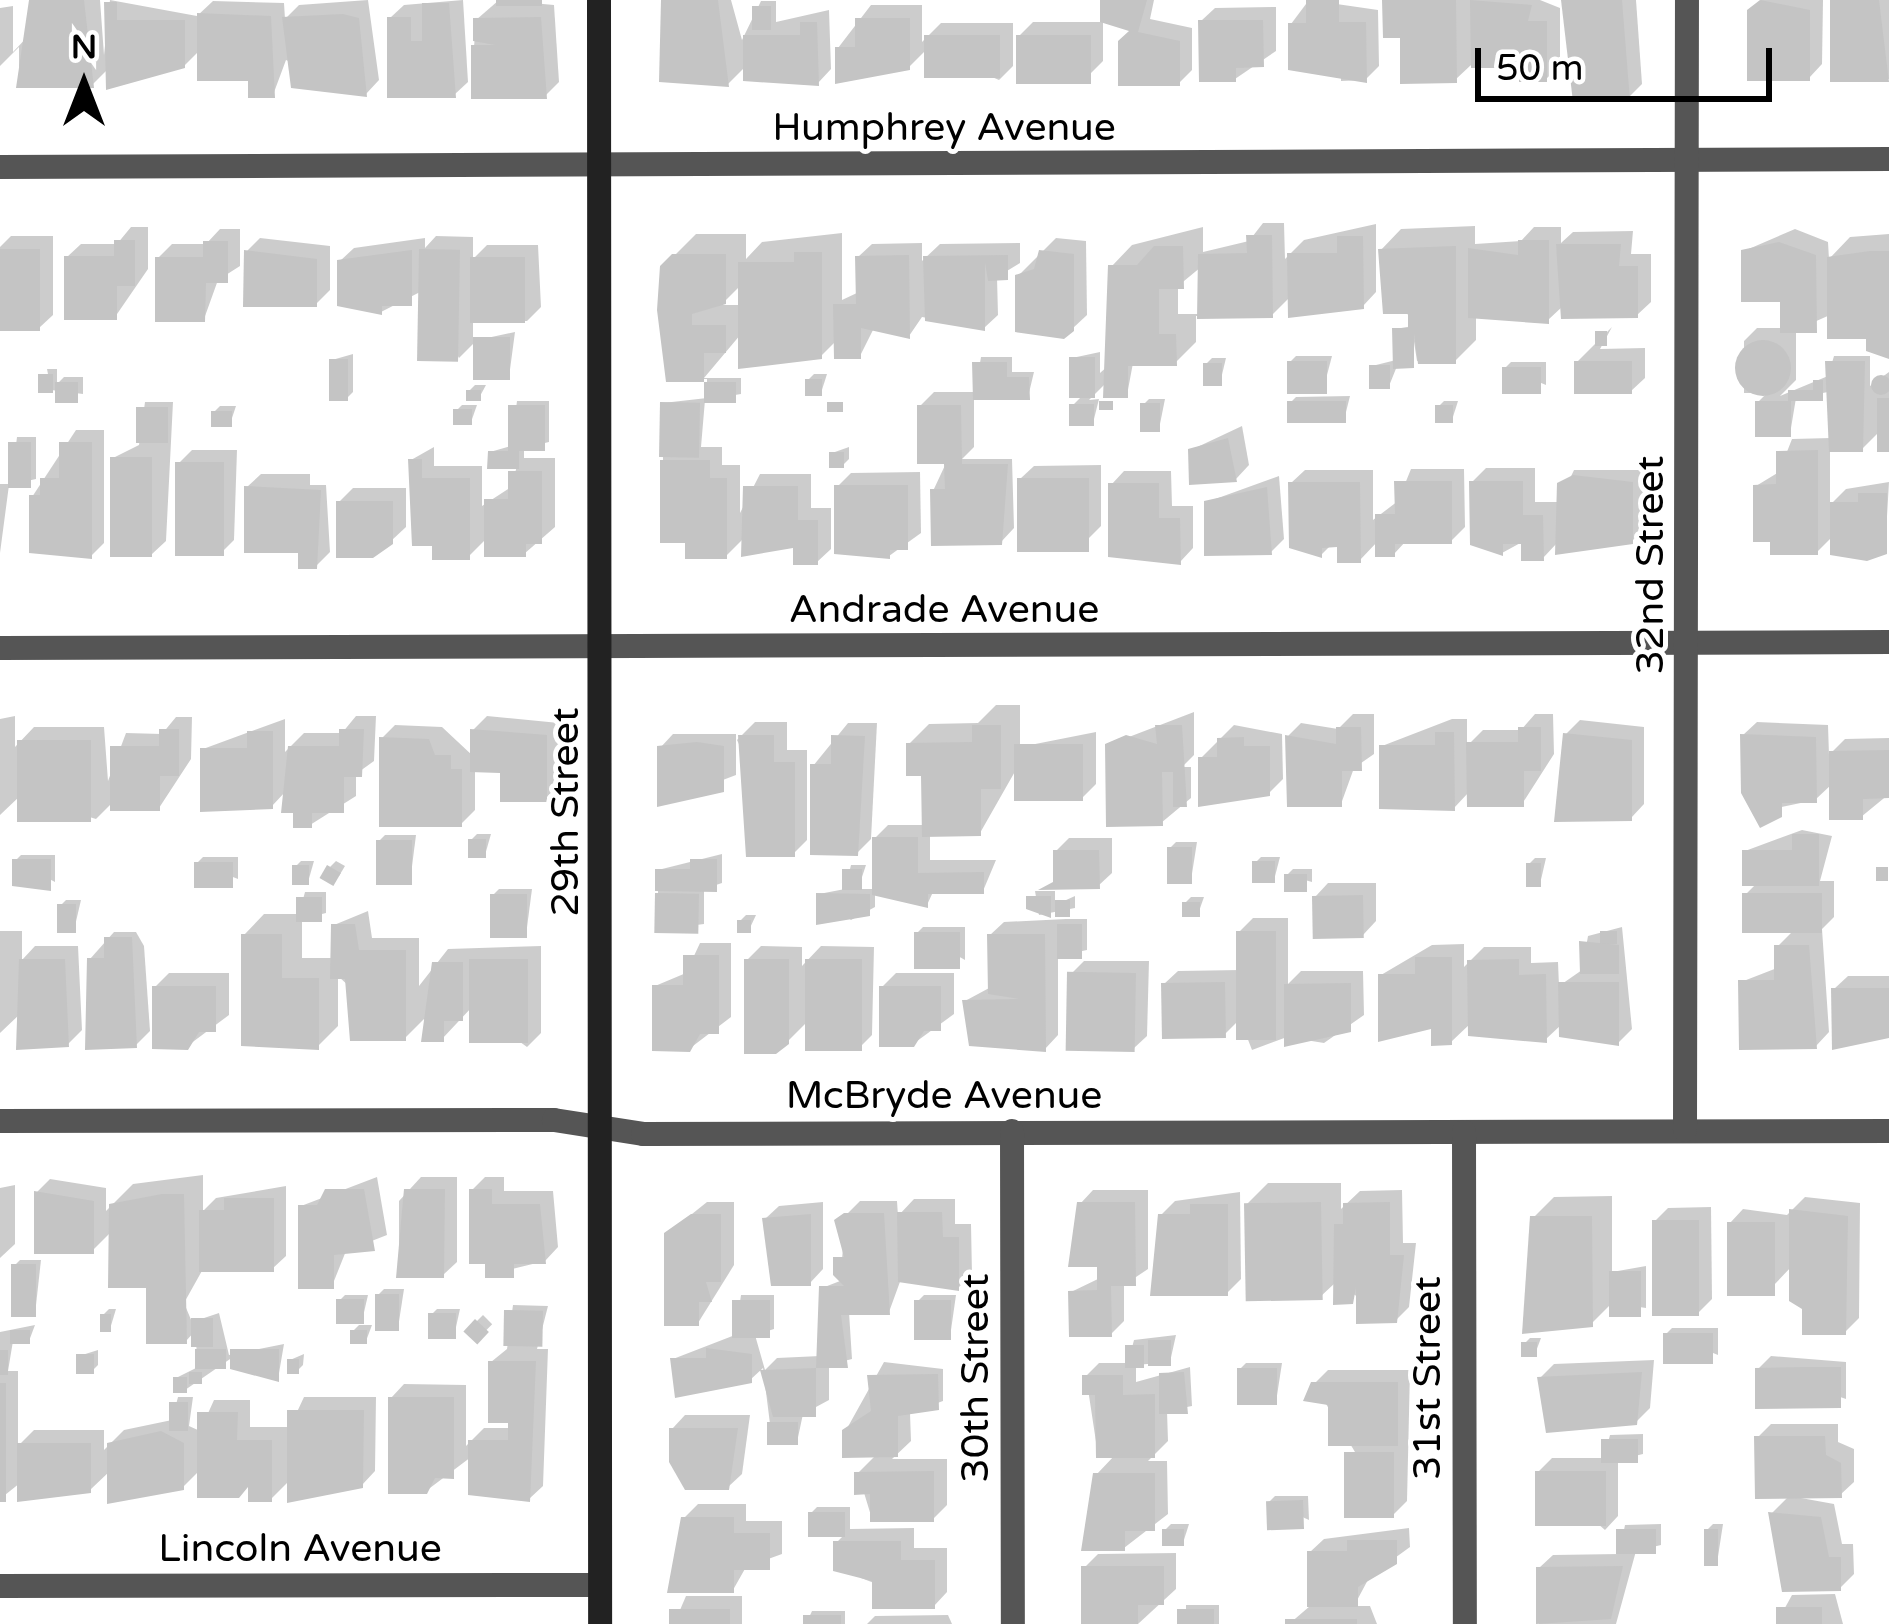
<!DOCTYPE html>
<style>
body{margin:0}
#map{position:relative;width:1889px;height:1624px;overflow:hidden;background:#fff;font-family:"Varela Round",sans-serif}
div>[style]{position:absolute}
.shadow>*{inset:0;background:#0003;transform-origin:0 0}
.building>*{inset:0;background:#c4c4c4;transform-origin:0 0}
.round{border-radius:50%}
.street>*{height:24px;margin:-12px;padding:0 12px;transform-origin:12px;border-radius:12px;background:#555}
.secondary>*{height:24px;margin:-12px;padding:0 12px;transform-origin:12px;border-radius:12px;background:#222}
span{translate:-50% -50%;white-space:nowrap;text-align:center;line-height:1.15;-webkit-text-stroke:10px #fff;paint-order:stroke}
.street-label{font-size:39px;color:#000}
.north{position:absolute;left:24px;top:24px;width:120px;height:120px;-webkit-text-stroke:9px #fff;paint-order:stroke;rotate:0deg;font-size:33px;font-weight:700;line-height:48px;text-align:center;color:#000}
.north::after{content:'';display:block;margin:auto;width:42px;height:54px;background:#000;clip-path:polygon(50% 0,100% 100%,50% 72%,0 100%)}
.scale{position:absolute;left:1475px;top:48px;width:297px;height:54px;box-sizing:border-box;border:6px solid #000;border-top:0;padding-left:15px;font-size:36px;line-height:42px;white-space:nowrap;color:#000;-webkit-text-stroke:9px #fff;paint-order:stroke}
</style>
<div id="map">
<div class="shadow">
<div style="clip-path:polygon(32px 0,100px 0,104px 55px,110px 0,197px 16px,213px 1px,284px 3px,285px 19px,299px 5px,368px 0,379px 80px,366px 94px,286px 60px,273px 95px,200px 50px,184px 66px,109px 68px,92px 85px,19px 85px,19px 47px,0 66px,0 8px,13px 6px,13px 52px,32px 32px)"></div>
<div style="clip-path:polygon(463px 0,468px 82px,454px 95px,390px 18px,404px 5px)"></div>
<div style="clip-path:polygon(499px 0,554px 5px,559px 82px,545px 96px,474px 47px,476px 20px)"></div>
<div style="clip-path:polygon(667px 0,731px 0,742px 40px,761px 1px,776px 1px,776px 22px,829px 10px,831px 69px,818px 83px,746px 66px,728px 84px)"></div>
<div style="clip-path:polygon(1103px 0,1154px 0,1150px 19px,1192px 28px,1192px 70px,1179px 83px,1133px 30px,1103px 20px,1103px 61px,1089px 75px,1019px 36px,1033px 22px,1103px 22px)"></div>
<div style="clip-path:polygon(1309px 0,1378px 10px,1379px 66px,1365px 80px,1341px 81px,1341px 67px,1291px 24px)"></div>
<div style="clip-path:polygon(1385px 0,1540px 0,1560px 8px,1560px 66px,1546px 79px,1522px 65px,1471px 65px,1455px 80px,1403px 35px)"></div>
<div style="clip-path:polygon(1564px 0,1636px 0,1642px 84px,1628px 98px)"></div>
<div style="clip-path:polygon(1761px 0,1823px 0,1822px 64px,1809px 78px,1750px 11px)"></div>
<div style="left:1833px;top:0;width:56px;height:79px"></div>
<div style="clip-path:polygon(871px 5px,922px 5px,922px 42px,941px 23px,1013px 23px,1013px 66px,999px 80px,927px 49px,908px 68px,838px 48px)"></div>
<div style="clip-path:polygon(1276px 7px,1276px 51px,1235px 79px,1201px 21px,1215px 8px)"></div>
<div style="clip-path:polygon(evenodd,1263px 223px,1284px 223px,1285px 259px,1304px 240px,1376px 224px,1376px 292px,1363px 306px,1290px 297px,1272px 315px,1196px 316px,1196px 342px,1175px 363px,1133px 363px,1127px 395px,1106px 383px,1089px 400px,1099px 399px,1093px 423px,1072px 406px,1083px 395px,1072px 358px,1100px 352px,1100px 373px,1109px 365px,1111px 267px,1132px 245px,1203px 227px,1203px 252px,1249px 241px,1263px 223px,1201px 267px,1200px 314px,1178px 314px,1178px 286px,1201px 267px)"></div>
<div style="clip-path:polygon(1475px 226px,1475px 244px,1521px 241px,1534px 227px,1561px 227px,1561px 243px,1573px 232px,1633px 231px,1631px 254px,1651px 254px,1651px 302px,1637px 315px,1563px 306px,1548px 320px,1476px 316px,1476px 340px,1455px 361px,1417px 361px,1412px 329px,1389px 386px,1372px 366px,1396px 360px,1395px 329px,1413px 326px,1379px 252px,1401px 229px)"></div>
<div style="clip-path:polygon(131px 227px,148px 227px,148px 269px,115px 317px,67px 257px,81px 244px,117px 244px)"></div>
<div style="clip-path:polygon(220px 229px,240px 229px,240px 266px,218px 280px,204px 319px,158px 258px,172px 244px,206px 244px)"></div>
<div style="clip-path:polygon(1795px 229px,1828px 242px,1829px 259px,1850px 237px,1889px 234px,1889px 352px,1830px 315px,1796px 330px,1796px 380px,1780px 396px,1828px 376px,1834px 356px,1870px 356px,1870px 386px,1889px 372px,1889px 449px,1880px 431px,1862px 449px,1830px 449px,1830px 505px,1846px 489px,1889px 482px,1885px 551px,1833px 536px,1817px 552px,1756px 486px,1779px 472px,1792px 439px,1831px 438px,1828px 392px,1796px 398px,1790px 434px,1758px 402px,1767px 393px,1744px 393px,1744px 341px,1757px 328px,1783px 328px,1783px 299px,1744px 251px)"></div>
<div style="clip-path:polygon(evenodd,842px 233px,842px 300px,859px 292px,858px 257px,872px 244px,922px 243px,922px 261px,940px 244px,1020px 243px,1020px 263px,997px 277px,998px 315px,984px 328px,922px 317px,909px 336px,874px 328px,860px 356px,837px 340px,821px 356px,741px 334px,704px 378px,741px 378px,741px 394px,705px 400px,701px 447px,722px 447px,722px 465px,740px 465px,740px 513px,760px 474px,811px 474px,811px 508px,831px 508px,831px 549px,817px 562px,796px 545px,745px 537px,726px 556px,688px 540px,663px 461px,663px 403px,707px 398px,707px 379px,669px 379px,663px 267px,696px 234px,746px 234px,746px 259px,762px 242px,842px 233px,741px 285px,741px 305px,721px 305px,741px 285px)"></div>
<div style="clip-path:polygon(11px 236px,53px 236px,53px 315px,39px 328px,0 328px,0 247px)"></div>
<div style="clip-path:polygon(436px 236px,473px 237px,473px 259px,487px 245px,538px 245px,541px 307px,527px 321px,473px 320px,473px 341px,515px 332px,509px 377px,476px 341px,459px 358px,422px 291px,381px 312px,340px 261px,354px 248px,425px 238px,425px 248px)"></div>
<div style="clip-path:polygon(260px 238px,330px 246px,330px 290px,316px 304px,247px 251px)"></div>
<div style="clip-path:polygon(1056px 238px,1086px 241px,1087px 315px,1072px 329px,1018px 276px)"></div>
<div style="clip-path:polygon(1612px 327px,1600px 349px,1645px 348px,1645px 378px,1631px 391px,1577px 362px)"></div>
<div style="clip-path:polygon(353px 354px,353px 392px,347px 398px,332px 360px)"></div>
<div style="clip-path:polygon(1296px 356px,1332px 356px,1322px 394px,1290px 362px)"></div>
<div style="clip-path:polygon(981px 357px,1012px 357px,1012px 372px,1034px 372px,1028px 397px,974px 397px,974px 447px,962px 459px,1012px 459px,1014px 528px,1001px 542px,933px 491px,947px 461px,920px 406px,934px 392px,975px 392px)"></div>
<div style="clip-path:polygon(1212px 358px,1226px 358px,1220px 383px,1206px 364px)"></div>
<div style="clip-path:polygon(1511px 362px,1546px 362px,1546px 385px,1505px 368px)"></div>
<div style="clip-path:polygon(47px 369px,57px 369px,57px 384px,64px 377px,83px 377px,83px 394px,51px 390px)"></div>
<div style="clip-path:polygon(814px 374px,827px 374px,821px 393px,808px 380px)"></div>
<div style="clip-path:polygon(475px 385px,486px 385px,479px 398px,469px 391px)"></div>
<div style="clip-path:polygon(1350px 396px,1344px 420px,1290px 403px,1296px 397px)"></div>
<div style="clip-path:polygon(1149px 399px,1165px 399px,1159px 429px,1143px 405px)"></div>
<div style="clip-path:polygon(517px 401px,549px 401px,549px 442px,524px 448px,524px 458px,555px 458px,555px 527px,524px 554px,487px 538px,468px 557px,435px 543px,411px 460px,434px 447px,434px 466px,482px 466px,482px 506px,511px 487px,517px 466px,490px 452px,511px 446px)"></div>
<div style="clip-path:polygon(1444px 401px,1458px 401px,1452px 420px,1438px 407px)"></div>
<div style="clip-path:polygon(145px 402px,173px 402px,166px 541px,152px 554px,113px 458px,139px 445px)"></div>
<div style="clip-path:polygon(462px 405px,477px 405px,471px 422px,456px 411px)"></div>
<div style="clip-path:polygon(220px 406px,236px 406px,230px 424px,214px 412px)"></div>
<div style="clip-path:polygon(1242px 426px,1249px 465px,1236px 479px,1191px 450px)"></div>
<div style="clip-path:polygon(76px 430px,104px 430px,104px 543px,91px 556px,32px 497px)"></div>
<div style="clip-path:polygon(17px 437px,36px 437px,36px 479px,9px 485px,0 553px,0 484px,11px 484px)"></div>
<div style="clip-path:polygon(849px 447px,849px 459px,843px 465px,832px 453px)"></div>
<div style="clip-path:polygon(192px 450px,237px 450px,234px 540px,220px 554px,178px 464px)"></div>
<div style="clip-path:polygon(1101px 465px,1101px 526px,1087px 540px,1020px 479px,1034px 466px)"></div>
<div style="clip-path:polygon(1486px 468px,1535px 468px,1535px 502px,1559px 502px,1574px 470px,1645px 470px,1646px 527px,1632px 541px,1558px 542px,1543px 558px,1524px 541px,1502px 553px,1472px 482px)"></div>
<div style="clip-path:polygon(1411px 469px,1464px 469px,1465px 527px,1451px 541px,1406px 541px,1394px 554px,1378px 541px,1360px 560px,1332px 544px,1321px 555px,1291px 483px,1305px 470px,1373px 470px,1373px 520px,1398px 501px)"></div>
<div style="clip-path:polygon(1124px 471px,1171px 471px,1172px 506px,1193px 506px,1193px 548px,1180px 562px,1111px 485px)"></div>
<div style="clip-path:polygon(920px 472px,921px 533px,889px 556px,837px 487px,851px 473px)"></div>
<div style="clip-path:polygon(261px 474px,310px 474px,310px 485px,326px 485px,330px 552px,316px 566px,247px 487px)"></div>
<div style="clip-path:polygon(1279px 476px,1284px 539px,1271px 552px,1207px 502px)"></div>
<div style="clip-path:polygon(353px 488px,406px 488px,406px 527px,391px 541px,339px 502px)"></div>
<div style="clip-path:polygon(996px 705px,1020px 705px,1020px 747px,1096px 732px,1096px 784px,1082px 798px,1017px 768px,980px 833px,930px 834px,930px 860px,996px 860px,983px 891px,933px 892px,927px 905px,875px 892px,875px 907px,851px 920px,819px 894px,845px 889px,851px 865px,866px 865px,858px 889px,875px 889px,875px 838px,888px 825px,925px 825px,924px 773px,909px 744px,929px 724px,978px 723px)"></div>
<div style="clip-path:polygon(1194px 712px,1194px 755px,1182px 767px,1191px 767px,1191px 798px,1161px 823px,1108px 745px)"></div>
<div style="clip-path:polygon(1353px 714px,1374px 714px,1374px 754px,1354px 768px,1341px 804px,1288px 736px,1301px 723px,1338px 729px)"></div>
<div style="clip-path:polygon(1535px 714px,1553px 714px,1554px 754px,1522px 804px,1469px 792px,1454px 808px,1382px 746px,1452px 719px,1467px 719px,1467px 746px,1483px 730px,1521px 730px)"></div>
<div style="clip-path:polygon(15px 716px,15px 747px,34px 727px,104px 727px,108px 781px,126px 733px,162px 734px,176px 717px,192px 717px,191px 759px,159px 808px,113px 802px,96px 819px,20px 796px,0 815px,0 719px)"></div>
<div style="clip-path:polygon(356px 716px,376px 716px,374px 761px,356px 774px,356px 796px,310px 825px,286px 791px,272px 806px,203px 749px,285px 719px,285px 752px,304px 733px,342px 733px)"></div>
<div style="clip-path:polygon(487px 716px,559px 723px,559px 785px,545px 799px,503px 770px,475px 769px,475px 810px,461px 824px,382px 738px,395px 725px,442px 727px,473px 756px,473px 730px)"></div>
<div style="clip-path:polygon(1580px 720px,1644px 727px,1644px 804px,1631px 818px,1566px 734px)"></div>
<div style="clip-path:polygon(755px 722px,787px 722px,787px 750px,807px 750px,807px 840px,793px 854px,737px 740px)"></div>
<div style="clip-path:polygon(1757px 722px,1828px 725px,1829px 755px,1845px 739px,1889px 738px,1889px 794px,1861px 817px,1832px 784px,1815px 800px,1753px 813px,1743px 735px)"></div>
<div style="clip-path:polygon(848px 723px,877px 723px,871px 839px,857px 853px,813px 766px)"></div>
<div style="clip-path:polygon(1234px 725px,1282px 734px,1283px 779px,1269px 793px,1201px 758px)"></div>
<div style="clip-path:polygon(673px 734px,736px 734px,736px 775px,660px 804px,660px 748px)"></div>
<div style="clip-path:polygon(1802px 830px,1832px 836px,1820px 881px,1834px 881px,1834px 917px,1822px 929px,1829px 1032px,1816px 1046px,1741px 982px,1777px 968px,1777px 947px,1794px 930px,1745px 895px,1757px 883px,1745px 851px)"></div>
<div style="clip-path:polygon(477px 834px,491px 834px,485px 855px,471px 840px)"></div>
<div style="clip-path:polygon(385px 835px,416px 835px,410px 882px,379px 841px)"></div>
<div style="clip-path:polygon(1069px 838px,1112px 838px,1112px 873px,1098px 886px,1056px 851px)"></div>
<div style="clip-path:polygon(1176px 842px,1197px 842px,1191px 880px,1170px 848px)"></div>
<div style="clip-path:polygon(722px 854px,722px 883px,704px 889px,704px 924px,658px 930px,658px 870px)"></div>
<div style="clip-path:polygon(21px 855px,55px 855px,55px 882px,15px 861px)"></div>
<div style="clip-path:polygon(203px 857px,238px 857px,238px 879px,197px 863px)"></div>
<div style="clip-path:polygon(1261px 857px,1280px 857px,1274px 880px,1255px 863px)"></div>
<div style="clip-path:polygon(1535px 858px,1546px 858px,1540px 884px,1529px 864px)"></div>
<div style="clip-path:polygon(301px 861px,314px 861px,308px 882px,295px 867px)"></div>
<div style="clip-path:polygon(336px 861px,345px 866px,339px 876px,330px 867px)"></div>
<div style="clip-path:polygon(1293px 869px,1312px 869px,1312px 882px,1287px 875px)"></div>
<div style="clip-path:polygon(1328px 883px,1376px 883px,1376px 921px,1363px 935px,1315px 897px)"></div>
<div style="clip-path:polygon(499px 889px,532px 889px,526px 935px,493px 895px)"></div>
<div style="clip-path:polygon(1035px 891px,1055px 891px,1055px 905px,1075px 896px,1075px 908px,1039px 915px)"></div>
<div style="clip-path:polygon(305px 892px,326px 892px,326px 913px,302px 919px,302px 958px,333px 958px,334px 925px,368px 911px,372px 938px,419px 938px,419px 986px,448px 949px,541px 946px,541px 1033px,527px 1047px,472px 1007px,442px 1039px,424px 1019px,405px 1038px,338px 976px,338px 1026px,317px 1047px,244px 935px,264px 914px,299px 914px)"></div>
<div style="clip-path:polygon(1191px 897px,1204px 897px,1198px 914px,1185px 903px)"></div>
<div style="clip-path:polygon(66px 900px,81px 900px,74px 930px,60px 906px)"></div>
<div style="clip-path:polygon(746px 915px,756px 915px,749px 930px,740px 921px)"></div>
<div style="clip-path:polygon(1253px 918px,1288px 918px,1288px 984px,1301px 971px,1363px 971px,1364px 1015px,1324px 1043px,1287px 1037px,1252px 1050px,1240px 1019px,1224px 1035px,1164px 984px,1178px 971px,1240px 970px,1239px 932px)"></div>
<div style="clip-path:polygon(1066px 919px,1087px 919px,1087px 950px,1058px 956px,1058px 1035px,1045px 1049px,965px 1001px,991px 987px,990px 935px,1004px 922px)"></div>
<div style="clip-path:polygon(923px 927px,965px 927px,965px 960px,917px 933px)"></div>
<div style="clip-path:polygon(1622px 927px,1632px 1029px,1618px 1043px,1562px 1024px,1545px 1040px,1471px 1023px,1451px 1042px,1381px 975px,1432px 945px,1464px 944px,1464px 967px,1484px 947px,1531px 947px,1531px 963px,1558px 962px,1559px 986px,1582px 970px,1588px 936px)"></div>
<div style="clip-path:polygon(0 931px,22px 931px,22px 960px,35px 946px,78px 946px,82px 1030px,68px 1044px,20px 1014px,0 1033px)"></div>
<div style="clip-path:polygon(114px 932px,136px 932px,144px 946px,150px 1031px,136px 1045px,90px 959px)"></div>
<div style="clip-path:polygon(700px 943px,731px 943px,731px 1017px,689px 1049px,655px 986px,686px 973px)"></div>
<div style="clip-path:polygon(761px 946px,802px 947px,802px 966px,821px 946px,874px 947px,872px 1035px,858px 1049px,808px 1021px,788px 1041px,747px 960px)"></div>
<div style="clip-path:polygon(1084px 961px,1149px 961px,1147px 1036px,1133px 1049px,1070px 975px)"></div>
<div style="clip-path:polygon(169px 973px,229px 973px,229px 1015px,186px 1047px,155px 987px)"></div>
<div style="clip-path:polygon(896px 973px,954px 973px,954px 1014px,913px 1044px,882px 987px)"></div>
<div style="clip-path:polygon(1848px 976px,1889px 976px,1889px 1036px,1834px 989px)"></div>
<div style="clip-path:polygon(203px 1175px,203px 1211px,216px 1198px,286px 1186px,286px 1256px,272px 1269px,203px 1269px,184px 1303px,192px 1322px,219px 1313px,229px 1355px,284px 1344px,278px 1379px,233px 1357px,185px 1390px,176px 1378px,198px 1367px,195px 1331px,186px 1341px,111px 1232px,92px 1251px,37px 1192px,50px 1179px,106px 1188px,106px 1211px,133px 1184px)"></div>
<div style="clip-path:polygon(377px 1177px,387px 1235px,346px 1251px,332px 1286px,301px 1206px)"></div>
<div style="clip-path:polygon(421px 1177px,457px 1177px,457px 1262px,443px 1275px,399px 1275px,399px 1201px)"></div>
<div style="clip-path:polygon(485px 1177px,504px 1177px,504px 1191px,553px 1191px,558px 1247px,545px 1261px,488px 1275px,472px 1190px)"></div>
<div style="clip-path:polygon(1268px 1183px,1341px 1183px,1341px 1209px,1360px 1191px,1402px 1190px,1403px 1243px,1416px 1243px,1409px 1307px,1396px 1320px,1335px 1283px,1320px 1297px,1247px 1204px)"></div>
<div style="clip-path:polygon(15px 1185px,15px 1244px,0 1258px,0 1188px)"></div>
<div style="clip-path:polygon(1093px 1190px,1148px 1190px,1148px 1269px,1124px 1285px,1124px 1321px,1111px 1334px,1071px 1292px,1100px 1278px,1080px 1204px)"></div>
<div style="clip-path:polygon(1240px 1192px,1241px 1279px,1227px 1293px,1161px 1215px,1175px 1201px)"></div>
<div style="clip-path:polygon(1612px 1196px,1612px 1272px,1646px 1266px,1646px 1308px,1612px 1303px,1591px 1324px,1533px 1218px,1554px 1197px)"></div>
<div style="clip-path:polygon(1805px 1197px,1860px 1203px,1859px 1318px,1845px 1332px,1805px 1307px,1792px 1266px,1774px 1285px,1730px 1223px,1743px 1209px,1787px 1215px)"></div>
<div style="clip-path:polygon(914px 1199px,955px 1199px,955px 1224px,971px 1224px,972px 1274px,958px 1288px,901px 1279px,889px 1312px,849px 1312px,852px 1359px,829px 1365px,829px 1400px,803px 1414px,797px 1442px,770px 1424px,763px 1368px,750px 1380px,673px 1359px,735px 1335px,741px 1295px,774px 1295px,774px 1329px,755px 1335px,765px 1370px,777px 1358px,820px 1356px,822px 1288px,840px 1281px,846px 1215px,860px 1201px,897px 1201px,898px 1216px)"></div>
<div style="clip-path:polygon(707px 1202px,734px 1202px,734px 1265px,698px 1323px,667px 1234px)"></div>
<div style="clip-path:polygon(823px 1202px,823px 1269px,810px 1283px,765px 1219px,779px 1206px)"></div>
<div style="clip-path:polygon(1711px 1207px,1712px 1299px,1698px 1313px,1655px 1221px,1668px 1208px)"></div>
<div style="clip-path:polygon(20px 1260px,41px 1260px,35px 1314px,14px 1266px)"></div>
<div style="clip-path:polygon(384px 1289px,404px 1289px,398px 1328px,378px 1295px)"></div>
<div style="clip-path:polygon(345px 1295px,368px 1295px,362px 1321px,339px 1301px)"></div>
<div style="clip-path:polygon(924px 1295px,956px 1295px,950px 1337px,918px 1301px)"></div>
<div style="clip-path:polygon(513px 1305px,548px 1306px,537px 1349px,548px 1349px,543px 1486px,529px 1499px,471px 1457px,426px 1491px,391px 1398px,404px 1384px,466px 1385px,466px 1446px,484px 1428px,511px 1428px,491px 1362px,507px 1349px)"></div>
<div style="clip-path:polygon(109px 1309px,116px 1309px,110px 1329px,103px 1315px)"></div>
<div style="clip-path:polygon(437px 1309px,460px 1309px,454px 1336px,431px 1315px)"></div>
<div style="left:483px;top:1315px;width:13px;height:22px;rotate:45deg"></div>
<div style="clip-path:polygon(35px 1325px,29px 1341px,13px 1341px,8px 1371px,18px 1371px,18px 1446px,34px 1430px,104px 1430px,104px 1450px,124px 1430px,172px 1420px,178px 1397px,193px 1397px,189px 1426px,200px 1431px,214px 1400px,250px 1400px,250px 1427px,290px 1427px,304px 1397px,376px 1397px,375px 1471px,362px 1485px,290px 1480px,271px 1499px,251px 1482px,200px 1470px,182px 1488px,110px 1471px,90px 1490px,20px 1483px,0 1499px,0 1332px)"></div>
<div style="clip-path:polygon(359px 1325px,372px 1325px,366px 1341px,353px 1331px)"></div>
<div style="clip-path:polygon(1672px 1328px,1718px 1328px,1718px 1355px,1666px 1334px)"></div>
<div style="clip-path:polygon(1176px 1335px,1170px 1362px,1136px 1365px,1136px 1382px,1190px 1367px,1192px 1406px,1167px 1411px,1168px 1441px,1148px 1461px,1167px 1461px,1168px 1514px,1124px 1548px,1096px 1475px,1115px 1455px,1098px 1455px,1086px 1376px,1099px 1363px,1128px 1363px,1134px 1340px)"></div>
<div style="clip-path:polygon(1541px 1338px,1535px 1354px,1524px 1344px,1530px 1338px)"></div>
<div style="clip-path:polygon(98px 1350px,98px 1365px,92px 1371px,79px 1356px)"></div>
<div style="clip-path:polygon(304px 1354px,303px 1365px,297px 1371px,290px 1360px)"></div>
<div style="clip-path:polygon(1771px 1356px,1846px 1362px,1846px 1399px,1758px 1369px)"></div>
<div style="clip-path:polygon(1654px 1360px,1650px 1408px,1636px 1422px,1540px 1378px,1554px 1364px)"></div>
<div style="clip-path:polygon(884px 1362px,943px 1369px,943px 1401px,910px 1413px,911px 1441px,892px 1459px,947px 1459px,947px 1505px,933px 1519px,872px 1519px,858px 1473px,876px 1455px,845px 1432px)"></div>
<div style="clip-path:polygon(1246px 1363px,1282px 1363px,1276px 1402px,1240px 1369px)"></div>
<div style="clip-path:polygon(1328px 1370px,1410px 1370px,1407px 1501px,1393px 1515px,1314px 1384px)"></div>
<div style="clip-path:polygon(685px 1415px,750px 1415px,742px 1474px,728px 1487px,672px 1429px)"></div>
<div style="clip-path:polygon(1771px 1424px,1838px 1424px,1838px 1442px,1854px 1449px,1854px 1482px,1840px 1495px,1790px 1496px,1834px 1504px,1842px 1544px,1853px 1544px,1854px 1574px,1840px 1588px,1772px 1513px,1789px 1496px,1757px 1438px)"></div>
<div style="clip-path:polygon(1643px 1434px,1643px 1454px,1618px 1460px,1618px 1516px,1605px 1530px,1538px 1472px,1552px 1458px,1604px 1458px,1610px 1435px)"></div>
<div style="clip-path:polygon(1275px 1496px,1308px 1496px,1309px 1520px,1269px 1502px)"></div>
<div style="clip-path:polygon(698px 1504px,746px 1504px,746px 1521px,782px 1521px,782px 1554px,746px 1567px,733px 1590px,684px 1518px)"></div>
<div style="clip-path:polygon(817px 1507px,850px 1507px,850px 1529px,914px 1528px,914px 1548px,947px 1548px,947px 1592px,934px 1606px,861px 1578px,836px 1543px,845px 1534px,811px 1513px)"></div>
<div style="clip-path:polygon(1171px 1524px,1189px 1524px,1183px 1543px,1165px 1530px)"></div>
<div style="clip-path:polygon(1661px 1524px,1661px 1545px,1636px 1551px,1616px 1624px,1539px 1624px,1539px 1568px,1553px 1555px,1619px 1554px,1625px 1525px)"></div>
<div style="clip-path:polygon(1713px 1524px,1723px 1524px,1717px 1563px,1707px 1530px)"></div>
<div style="clip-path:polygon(1409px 1528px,1410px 1547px,1370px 1576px,1354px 1606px,1370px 1606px,1377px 1624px,1289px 1624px,1310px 1606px,1310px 1552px,1324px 1539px)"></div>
<div style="clip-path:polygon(1176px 1553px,1176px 1589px,1138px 1624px,1084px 1624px,1084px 1568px,1098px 1554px)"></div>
<div style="clip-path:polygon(1835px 1594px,1843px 1624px,1776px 1624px,1792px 1595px)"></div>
<div style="clip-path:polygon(686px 1596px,742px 1596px,742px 1624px,674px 1624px)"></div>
<div style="left:1186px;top:1605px;width:33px;height:20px"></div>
<div style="clip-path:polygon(812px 1611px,845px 1611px,845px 1624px,806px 1624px)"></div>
<div style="clip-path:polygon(948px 1615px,952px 1624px,867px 1624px,875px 1616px)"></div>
</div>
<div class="building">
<div style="clip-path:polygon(29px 0,84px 0,94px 88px,16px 88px)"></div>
<div style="left:496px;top:0;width:46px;height:6px"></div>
<div style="clip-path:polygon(661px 0,718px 0,729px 87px,659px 82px)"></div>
<div style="clip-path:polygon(1100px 0,1147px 0,1138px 32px,1180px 41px,1180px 86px,1118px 86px,1118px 41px,1129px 31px,1100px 22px)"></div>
<div style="clip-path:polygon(1306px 0,1339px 0,1339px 22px,1366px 22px,1367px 83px,1288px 70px,1288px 23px,1306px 23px)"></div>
<div style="clip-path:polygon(1382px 0,1456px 0,1457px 83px,1400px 84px,1400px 38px,1383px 38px)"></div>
<div style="clip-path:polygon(1470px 0,1532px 5px,1528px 21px,1547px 21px,1547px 82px,1519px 82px,1519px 68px,1471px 68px)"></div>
<div style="clip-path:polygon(1561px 0,1622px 0,1630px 101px,1573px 102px)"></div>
<div style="clip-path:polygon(1760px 0,1810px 10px,1810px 81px,1747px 81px,1747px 10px)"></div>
<div style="clip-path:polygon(1830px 0,1879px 0,1889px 82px,1830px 82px)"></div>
<div style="clip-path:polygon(104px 2px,117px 2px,117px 20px,185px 20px,185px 68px,106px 90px)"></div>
<div style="clip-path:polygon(422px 3px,449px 3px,456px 98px,387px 98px,387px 17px,411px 17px,411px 41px,422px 41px)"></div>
<div style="left:752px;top:6px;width:19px;height:24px"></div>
<div style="clip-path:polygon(197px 13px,271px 16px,275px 98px,248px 98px,248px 81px,197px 81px)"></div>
<div style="clip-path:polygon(343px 14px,359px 18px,367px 97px,291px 88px,282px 17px)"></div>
<div style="clip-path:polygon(541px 17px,547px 99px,471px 99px,471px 45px,495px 45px,473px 41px,473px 18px)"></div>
<div style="clip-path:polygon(855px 18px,910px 18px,910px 70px,835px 84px,835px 47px,855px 47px)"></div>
<div style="clip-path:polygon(1198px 20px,1263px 20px,1264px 67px,1236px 68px,1236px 82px,1199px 82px)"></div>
<div style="clip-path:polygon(800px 22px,817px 22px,819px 86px,743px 81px,743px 35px,800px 35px)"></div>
<div style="left:924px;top:35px;width:76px;height:43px"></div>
<div style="left:1016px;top:35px;width:75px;height:49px"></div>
<div style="clip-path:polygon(1246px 235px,1272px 235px,1273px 318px,1197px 319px,1198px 254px,1247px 253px)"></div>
<div style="clip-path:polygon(1337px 236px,1363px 236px,1364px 309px,1288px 318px,1287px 253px,1337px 253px)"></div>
<div style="clip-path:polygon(114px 240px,135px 240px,135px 286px,117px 286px,117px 320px,64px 320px,64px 256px,114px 256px)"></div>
<div style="clip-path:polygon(1518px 240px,1549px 240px,1549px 324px,1468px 318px,1468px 248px,1518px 255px)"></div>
<div style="clip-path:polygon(203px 241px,228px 241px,228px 283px,206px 283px,205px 322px,155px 322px,155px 257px,203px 257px)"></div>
<div style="clip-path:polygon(1779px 242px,1816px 255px,1817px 333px,1780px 333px,1780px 302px,1741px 302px,1741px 250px)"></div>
<div style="clip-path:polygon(1556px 244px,1621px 244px,1619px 266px,1638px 266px,1638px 318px,1561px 319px)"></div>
<div style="clip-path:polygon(1154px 246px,1183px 246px,1184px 289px,1159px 289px,1159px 334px,1176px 334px,1177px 366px,1128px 366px,1128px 398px,1103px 398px,1108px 265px,1137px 265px)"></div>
<div style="clip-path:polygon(1456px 246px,1456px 364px,1418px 364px,1414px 333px,1414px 368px,1393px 369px,1392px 328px,1408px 328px,1408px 314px,1383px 314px,1378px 249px)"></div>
<div style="left:0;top:249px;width:40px;height:82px"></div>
<div style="left:419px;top:249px;width:41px;height:112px;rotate:1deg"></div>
<div style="clip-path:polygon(244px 250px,317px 259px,317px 307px,243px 307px)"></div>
<div style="clip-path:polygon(412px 250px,412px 306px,382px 306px,382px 315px,337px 306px,337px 260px)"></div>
<div style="clip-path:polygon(1039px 250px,1074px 254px,1074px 331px,1064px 339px,1015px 332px,1015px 275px,1034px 269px)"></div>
<div style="clip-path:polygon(1870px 251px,1889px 251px,1889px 359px,1866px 351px,1866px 339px,1827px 339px,1827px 257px)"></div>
<div style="clip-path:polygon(794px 252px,822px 252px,822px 359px,738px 369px,738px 262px,794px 262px)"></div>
<div style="clip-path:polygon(672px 254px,726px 254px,726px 304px,692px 314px,692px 325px,726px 325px,726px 353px,704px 353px,704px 382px,736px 382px,736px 403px,704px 403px,704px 382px,666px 382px,657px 310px,660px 266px)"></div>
<div style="clip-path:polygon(909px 255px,910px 339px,861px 328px,861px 359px,834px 359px,833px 304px,856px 304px,855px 256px)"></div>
<div style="clip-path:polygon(1008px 255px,1008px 280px,988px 281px,985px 263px,985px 331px,925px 321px,923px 256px)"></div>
<div style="left:470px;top:257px;width:55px;height:66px"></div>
<div style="left:1595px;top:331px;width:12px;height:15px"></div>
<div style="left:473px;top:337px;width:37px;height:43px"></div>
<div class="round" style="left:1735px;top:340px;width:56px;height:56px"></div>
<div style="left:1069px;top:357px;width:26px;height:41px"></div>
<div style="left:329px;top:359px;width:19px;height:42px"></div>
<div style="left:1287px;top:361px;width:40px;height:33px"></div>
<div style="left:1574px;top:361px;width:58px;height:33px"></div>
<div style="clip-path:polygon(1825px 361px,1865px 361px,1863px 452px,1829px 452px)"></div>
<div style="clip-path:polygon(972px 362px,1007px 362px,1007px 377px,1029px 377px,1030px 400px,973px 400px)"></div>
<div style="left:1203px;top:363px;width:19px;height:23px"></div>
<div style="left:1369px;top:365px;width:21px;height:24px"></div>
<div style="left:1502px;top:367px;width:39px;height:27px"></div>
<div style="left:38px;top:374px;width:15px;height:19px"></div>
<div class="round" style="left:1871px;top:375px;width:20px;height:20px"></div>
<div style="left:805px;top:379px;width:17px;height:17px"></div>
<div style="clip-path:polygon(1813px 380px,1823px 380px,1823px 401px,1791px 401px,1791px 437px,1755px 437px,1755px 401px,1788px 401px,1788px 390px,1813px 390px)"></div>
<div style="left:55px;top:382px;width:23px;height:21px"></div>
<div style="left:466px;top:390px;width:15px;height:11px"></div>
<div style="left:1877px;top:398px;width:12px;height:54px"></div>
<div style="left:1099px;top:401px;width:14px;height:9px"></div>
<div style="left:1346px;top:401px;width:22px;height:59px;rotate:90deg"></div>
<div style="left:660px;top:402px;width:40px;height:55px;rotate:1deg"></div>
<div style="left:827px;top:402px;width:16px;height:10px"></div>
<div style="left:1140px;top:403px;width:20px;height:29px"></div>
<div style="left:1094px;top:404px;width:22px;height:25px;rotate:90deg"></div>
<div style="clip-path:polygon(508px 405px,545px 405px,545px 451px,519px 451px,519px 469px,487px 469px,488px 451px,508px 451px)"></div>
<div style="clip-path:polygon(917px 405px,961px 405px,962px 464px,1008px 464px,1002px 545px,931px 546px,930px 489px,945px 489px,944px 464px,917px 464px)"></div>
<div style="left:1435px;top:405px;width:18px;height:18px"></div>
<div style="left:136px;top:407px;width:32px;height:36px"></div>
<div style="left:453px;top:409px;width:19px;height:16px"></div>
<div style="left:211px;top:411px;width:21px;height:16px"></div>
<div style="clip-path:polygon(1228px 438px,1237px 482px,1189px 485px,1188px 449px)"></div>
<div style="left:8px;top:442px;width:23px;height:46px"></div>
<div style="clip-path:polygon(59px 442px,92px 442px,92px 559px,29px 553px,29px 495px,40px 495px,40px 478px,59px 478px)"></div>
<div style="clip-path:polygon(1818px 450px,1818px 555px,1770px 555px,1770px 542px,1753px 542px,1753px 485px,1776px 484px,1776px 451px)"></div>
<div style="left:829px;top:452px;width:15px;height:16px"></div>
<div style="left:110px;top:457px;width:42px;height:100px"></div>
<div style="clip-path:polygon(408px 459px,422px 459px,422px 478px,470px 478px,470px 560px,432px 560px,432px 546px,412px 546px)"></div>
<div style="clip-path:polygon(660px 460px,710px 460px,710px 478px,727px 478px,727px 559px,685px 559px,685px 543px,660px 543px)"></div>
<div style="left:175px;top:462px;width:49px;height:94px"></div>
<div style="clip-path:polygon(508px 471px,542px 471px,542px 544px,526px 544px,526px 557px,484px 557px,484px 499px,508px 499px)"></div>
<div style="clip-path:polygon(1573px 475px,1633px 482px,1633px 544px,1555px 555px,1557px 483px)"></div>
<div style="left:1017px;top:478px;width:72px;height:74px"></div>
<div style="clip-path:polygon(1394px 481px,1452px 481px,1452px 544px,1395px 544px,1395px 557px,1375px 557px,1375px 514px,1395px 514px)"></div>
<div style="clip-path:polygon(1469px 481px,1523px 481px,1523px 515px,1543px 515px,1544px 561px,1521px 561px,1521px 544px,1503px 544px,1503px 556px,1470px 545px)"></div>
<div style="clip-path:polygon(1288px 482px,1360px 482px,1361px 563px,1337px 563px,1337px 547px,1322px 548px,1322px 558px,1289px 548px)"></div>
<div style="clip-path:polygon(1108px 483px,1159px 483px,1159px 518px,1180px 518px,1181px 565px,1108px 557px)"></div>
<div style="clip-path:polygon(834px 485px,908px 485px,908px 550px,890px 550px,890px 559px,834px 554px)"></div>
<div style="clip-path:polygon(244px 486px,321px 490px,317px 569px,298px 569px,298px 553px,244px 553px)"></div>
<div style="clip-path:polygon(743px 486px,798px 486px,798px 520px,818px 520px,818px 565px,793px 565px,793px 548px,741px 557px)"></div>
<div style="clip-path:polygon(1267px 487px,1272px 555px,1204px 556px,1204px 501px)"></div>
<div style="clip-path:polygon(1858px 493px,1887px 493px,1887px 554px,1867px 561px,1830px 555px,1830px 502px,1858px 502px)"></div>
<div style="clip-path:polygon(336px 501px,393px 501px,393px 544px,373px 558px,336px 558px)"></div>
<div style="clip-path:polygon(972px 725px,1001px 725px,1001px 789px,981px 789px,981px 836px,922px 837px,921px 776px,906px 776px,906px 743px,972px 742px)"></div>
<div style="clip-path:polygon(1155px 725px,1182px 725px,1187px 807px,1173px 807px,1173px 772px,1162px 772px,1163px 826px,1106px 827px,1105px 744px,1126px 735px,1157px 744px)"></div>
<div style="clip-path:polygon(1336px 727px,1361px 727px,1362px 771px,1342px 771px,1342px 807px,1287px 807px,1285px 735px,1336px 744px)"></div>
<div style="clip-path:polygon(1518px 727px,1541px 727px,1541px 771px,1524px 771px,1524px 807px,1467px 807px,1466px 742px,1518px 742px)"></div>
<div style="clip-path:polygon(159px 729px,179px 729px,179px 776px,160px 776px,160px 811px,110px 811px,110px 746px,159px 746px)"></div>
<div style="clip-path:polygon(339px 729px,364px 729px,362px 777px,344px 777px,344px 813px,312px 813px,312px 828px,293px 828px,293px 813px,281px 813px,288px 746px,339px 746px)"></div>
<div style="clip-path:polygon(470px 729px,547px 735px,547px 802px,500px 802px,500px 773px,470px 772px)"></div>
<div style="clip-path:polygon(247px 731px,273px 731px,273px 809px,200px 812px,200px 748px,247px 748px)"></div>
<div style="clip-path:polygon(1435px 732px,1454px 732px,1455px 811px,1379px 809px,1379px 745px,1435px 745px)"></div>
<div style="clip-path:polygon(1563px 733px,1632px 740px,1632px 821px,1554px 822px)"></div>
<div style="clip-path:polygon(1740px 734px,1816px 737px,1817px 803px,1782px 803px,1782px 817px,1760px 828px,1741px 793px)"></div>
<div style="clip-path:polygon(738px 735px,774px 735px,774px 762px,795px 762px,795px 857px,746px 857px)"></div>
<div style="clip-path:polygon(831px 735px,865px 736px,858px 856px,810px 855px,810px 764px,831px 764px)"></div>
<div style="clip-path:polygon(379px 737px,429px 739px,435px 755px,451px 755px,451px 769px,462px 769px,462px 827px,379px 827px)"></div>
<div style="clip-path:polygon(1244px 737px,1244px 746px,1270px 746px,1270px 796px,1198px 807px,1198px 757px,1217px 757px,1217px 738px)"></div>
<div style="left:17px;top:740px;width:74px;height:82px"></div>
<div style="clip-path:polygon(697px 742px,724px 746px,724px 792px,657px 807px,657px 746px)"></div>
<div style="left:1083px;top:744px;width:57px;height:69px;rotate:90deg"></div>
<div style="clip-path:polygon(1889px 750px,1889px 798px,1863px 799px,1863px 820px,1829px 820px,1829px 751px)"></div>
<div style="clip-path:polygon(1792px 834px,1819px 834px,1819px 886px,1742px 886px,1742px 850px,1792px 850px)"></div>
<div style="clip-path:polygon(872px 837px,918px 837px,918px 873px,984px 872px,984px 894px,928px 894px,928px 908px,872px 895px)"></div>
<div style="left:468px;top:839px;width:18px;height:19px"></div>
<div style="left:376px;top:840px;width:36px;height:45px"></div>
<div style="left:1167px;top:847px;width:25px;height:37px"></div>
<div style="clip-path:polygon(1053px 850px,1099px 850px,1100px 889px,1038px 890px,1053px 882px)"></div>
<div style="clip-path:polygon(12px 859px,51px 859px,51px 891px,12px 886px)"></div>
<div style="clip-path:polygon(690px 859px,717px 859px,717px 892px,655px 891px,655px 869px,690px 869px)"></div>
<div style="left:1252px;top:861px;width:23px;height:22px"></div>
<div style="left:194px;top:862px;width:39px;height:26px"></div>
<div style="left:1526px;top:863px;width:15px;height:24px"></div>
<div style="left:292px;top:865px;width:17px;height:20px"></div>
<div style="left:327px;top:865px;width:16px;height:15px;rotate:30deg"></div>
<div style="left:1876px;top:867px;width:12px;height:14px"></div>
<div style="left:842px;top:869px;width:20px;height:21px"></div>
<div style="left:1284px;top:874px;width:23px;height:18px"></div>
<div style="left:655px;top:893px;width:44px;height:40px;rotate:1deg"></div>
<div style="clip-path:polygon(816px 893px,870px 894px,870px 916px,816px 925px)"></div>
<div style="left:1822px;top:893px;width:40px;height:80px;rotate:90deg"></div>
<div style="left:490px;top:894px;width:37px;height:44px"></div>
<div style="left:1363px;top:895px;width:43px;height:51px;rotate:89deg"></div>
<div style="clip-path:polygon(1026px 896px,1051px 896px,1051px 918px,1026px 909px)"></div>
<div style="left:296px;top:897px;width:26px;height:25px"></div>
<div style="left:1070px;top:900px;width:17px;height:15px;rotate:90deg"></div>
<div style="left:1182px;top:902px;width:18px;height:15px"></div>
<div style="left:57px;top:904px;width:19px;height:29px"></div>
<div style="left:737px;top:920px;width:14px;height:13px"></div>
<div style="clip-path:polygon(331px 924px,355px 924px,359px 950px,406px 950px,406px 1041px,350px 1041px,345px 979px,330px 979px)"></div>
<div style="left:1057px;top:924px;width:25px;height:35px"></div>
<div style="left:1236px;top:931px;width:40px;height:109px"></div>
<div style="left:1600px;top:931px;width:17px;height:13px"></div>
<div style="left:914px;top:932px;width:46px;height:37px"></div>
<div style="clip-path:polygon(241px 934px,282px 934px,282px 978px,319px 978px,319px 1050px,241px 1046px)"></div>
<div style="clip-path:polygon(987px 934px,1045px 934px,1046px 1052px,969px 1046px,962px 1000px,1019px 999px,988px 994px)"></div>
<div style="clip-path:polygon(104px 937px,132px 937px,137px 1048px,85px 1050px,87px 958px,104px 958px)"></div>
<div style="clip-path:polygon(1579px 941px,1619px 945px,1619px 974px,1580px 974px)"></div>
<div style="clip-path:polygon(1774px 945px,1809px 945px,1817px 1049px,1739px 1050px,1738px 980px,1774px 980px)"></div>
<div style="clip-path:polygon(683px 955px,719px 955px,719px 1034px,700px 1034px,690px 1052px,652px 1051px,652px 985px,683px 985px)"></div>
<div style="clip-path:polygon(1415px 957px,1452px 957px,1452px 1045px,1431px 1046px,1431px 1029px,1378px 1042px,1378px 974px,1415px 974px)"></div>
<div style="clip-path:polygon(19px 959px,65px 959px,69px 1047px,16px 1050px)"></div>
<div style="left:469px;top:959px;width:59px;height:84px"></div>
<div style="clip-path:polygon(744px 959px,789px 959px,789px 1044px,776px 1054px,744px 1054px)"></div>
<div style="left:805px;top:959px;width:57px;height:92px"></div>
<div style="clip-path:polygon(1519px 959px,1519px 975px,1546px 974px,1547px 1043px,1468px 1036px,1467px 960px)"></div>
<div style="clip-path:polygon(432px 962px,463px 962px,463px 1021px,444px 1021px,444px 1042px,421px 1042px)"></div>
<div style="left:1136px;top:973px;width:79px;height:69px;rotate:91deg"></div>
<div style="left:1225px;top:982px;width:56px;height:64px;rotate:89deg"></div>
<div style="clip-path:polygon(1558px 982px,1619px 982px,1619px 1046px,1559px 1037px)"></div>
<div style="clip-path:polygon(1351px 983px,1351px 1032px,1284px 1047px,1284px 984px)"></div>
<div style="clip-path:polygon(152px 986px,216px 986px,216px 1032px,199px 1032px,188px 1050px,152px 1049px)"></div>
<div style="clip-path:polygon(879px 986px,941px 986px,941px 1031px,924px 1031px,914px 1047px,879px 1047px)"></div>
<div style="clip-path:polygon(1831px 988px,1889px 988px,1889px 1038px,1832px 1050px)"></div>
<div style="clip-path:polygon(325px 1189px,364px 1189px,375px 1251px,334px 1255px,334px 1289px,298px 1289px,298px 1205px,317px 1205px)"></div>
<div style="clip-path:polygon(404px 1189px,445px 1189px,444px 1278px,396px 1278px)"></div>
<div style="clip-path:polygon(469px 1189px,492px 1189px,492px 1204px,540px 1204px,546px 1264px,514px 1264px,514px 1278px,485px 1278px,485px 1264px,469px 1264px)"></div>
<div style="clip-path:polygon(34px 1191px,94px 1201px,94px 1254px,34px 1254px)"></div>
<div style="clip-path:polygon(162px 1194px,184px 1194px,187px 1344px,146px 1344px,146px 1288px,108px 1288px,109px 1204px)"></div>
<div style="clip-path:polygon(224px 1198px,274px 1198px,274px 1272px,199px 1272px,199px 1210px,224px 1210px)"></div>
<div style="clip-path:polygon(1077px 1202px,1135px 1202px,1136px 1286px,1111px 1286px,1112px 1337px,1069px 1337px,1068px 1291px,1097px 1290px,1097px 1267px,1068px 1267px)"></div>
<div style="left:1321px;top:1202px;width:98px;height:77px;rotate:89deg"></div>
<div style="clip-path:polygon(1390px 1202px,1390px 1255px,1404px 1255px,1397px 1323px,1356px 1324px,1356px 1287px,1353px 1304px,1333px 1305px,1334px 1224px,1343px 1224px,1343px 1203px)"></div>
<div style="clip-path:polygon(1190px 1204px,1228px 1204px,1228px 1296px,1150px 1296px,1158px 1214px,1190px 1214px)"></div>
<div style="clip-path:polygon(1789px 1209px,1848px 1216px,1846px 1335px,1802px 1335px,1802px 1309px,1789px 1301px)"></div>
<div style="clip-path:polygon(897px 1212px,942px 1212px,943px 1237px,959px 1237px,959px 1291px,898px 1282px)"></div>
<div style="clip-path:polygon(844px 1213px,884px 1213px,890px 1315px,841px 1315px,848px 1368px,816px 1368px,819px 1286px,844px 1286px,833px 1275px,833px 1257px,844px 1257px,834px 1220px)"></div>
<div style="clip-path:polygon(691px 1214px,721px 1214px,721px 1282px,706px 1282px,712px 1302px,699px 1302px,699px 1326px,664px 1326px,664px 1233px)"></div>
<div style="clip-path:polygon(811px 1214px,811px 1286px,771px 1286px,762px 1218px)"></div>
<div style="clip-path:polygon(1530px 1216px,1592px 1216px,1593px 1327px,1522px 1334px)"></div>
<div style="left:1652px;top:1220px;width:47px;height:96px"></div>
<div style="left:1727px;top:1222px;width:48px;height:74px"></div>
<div style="left:11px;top:1264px;width:25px;height:53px"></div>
<div style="left:1609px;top:1271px;width:32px;height:46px"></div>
<div style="left:375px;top:1294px;width:24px;height:37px"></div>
<div style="left:336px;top:1299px;width:28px;height:25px"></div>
<div style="left:732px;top:1300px;width:38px;height:38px"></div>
<div style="left:914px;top:1300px;width:37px;height:40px"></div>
<div style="left:504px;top:1310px;width:39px;height:36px;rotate:1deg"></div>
<div style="left:428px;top:1313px;width:28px;height:26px"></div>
<div style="left:100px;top:1314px;width:11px;height:18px"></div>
<div style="left:191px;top:1318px;width:22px;height:29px"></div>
<div style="left:475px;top:1319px;width:19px;height:17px;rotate:43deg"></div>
<div style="left:10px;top:1330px;width:20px;height:14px"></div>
<div style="left:350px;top:1330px;width:17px;height:14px"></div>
<div style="left:1663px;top:1333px;width:50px;height:31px"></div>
<div style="left:1148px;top:1340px;width:23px;height:26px"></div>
<div style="left:1521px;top:1342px;width:16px;height:15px"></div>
<div style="left:1125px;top:1345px;width:19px;height:23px"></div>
<div style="clip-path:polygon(706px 1348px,752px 1354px,752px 1383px,675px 1398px,670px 1358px,706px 1358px)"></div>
<div style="left:195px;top:1349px;width:31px;height:20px"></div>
<div style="clip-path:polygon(230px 1349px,279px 1349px,279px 1382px,230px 1369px)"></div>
<div style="left:0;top:1350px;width:8px;height:25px"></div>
<div style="left:76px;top:1354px;width:18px;height:20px"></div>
<div style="left:287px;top:1359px;width:12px;height:15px"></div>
<div style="clip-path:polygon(488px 1361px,536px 1361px,530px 1502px,468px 1495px,468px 1440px,508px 1440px,508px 1423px,488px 1423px)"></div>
<div style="clip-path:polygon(1806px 1367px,1841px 1367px,1841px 1408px,1755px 1409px,1755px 1368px)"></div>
<div style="clip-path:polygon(816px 1368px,816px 1417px,773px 1417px,760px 1370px)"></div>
<div style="left:1237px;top:1368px;width:40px;height:37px"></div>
<div style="left:189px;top:1372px;width:13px;height:12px"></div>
<div style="clip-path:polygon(1184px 1372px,1188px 1414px,1159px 1414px,1159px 1373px)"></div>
<div style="clip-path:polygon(1642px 1372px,1637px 1425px,1546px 1433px,1537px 1377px)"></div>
<div style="clip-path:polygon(938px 1374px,939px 1410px,898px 1416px,898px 1457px,842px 1458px,842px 1430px,871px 1411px,867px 1375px)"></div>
<div style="clip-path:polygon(1082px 1375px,1123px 1375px,1123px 1395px,1155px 1394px,1155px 1458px,1096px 1458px,1095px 1395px,1082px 1395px)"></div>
<div style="left:173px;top:1377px;width:14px;height:16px"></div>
<div style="clip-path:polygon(1398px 1382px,1398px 1446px,1328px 1446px,1328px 1405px,1303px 1401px,1311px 1382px)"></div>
<div style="left:0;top:1383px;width:6px;height:119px"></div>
<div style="clip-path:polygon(388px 1397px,454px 1397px,454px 1479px,435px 1478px,427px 1494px,388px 1494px)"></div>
<div style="left:169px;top:1402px;width:19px;height:29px"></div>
<div style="clip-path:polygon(287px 1410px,364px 1410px,363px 1488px,287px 1503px)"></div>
<div style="clip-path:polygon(197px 1412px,238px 1412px,237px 1440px,272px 1440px,272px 1502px,248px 1502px,248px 1487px,239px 1498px,197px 1498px)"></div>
<div style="left:767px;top:1422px;width:31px;height:23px"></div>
<div style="clip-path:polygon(669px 1428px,738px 1428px,729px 1490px,685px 1490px,669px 1462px)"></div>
<div style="clip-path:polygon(161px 1431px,184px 1443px,184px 1490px,107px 1504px,107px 1443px)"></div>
<div style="clip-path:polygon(1754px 1436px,1825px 1436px,1826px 1455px,1841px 1463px,1842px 1498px,1755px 1499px)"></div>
<div style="left:1638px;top:1439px;width:24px;height:37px;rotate:90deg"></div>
<div style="clip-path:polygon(17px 1443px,91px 1443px,91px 1493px,17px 1502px)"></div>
<div style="left:1344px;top:1452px;width:50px;height:66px"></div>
<div style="clip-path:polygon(934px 1471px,934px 1522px,870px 1522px,870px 1494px,854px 1495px,854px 1472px)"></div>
<div style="left:1535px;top:1471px;width:71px;height:55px"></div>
<div style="clip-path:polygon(1093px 1473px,1155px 1473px,1155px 1531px,1125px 1531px,1125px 1551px,1081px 1551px)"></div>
<div style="left:1303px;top:1500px;width:29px;height:37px;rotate:88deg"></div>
<div style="left:808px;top:1512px;width:37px;height:25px"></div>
<div style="clip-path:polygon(1768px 1512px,1821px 1517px,1829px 1557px,1841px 1557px,1841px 1591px,1782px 1592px)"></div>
<div style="clip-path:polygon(681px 1517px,734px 1517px,734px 1533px,770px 1533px,770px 1570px,734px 1570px,734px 1593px,667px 1593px)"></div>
<div style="left:1162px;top:1529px;width:22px;height:17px"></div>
<div style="left:1616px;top:1529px;width:40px;height:25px"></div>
<div style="left:1704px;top:1529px;width:14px;height:37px"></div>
<div style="clip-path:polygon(1347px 1540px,1397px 1540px,1397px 1564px,1358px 1587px,1358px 1607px,1307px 1607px,1307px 1551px,1347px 1551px)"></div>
<div style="clip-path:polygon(833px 1541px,901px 1541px,901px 1560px,935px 1560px,935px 1609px,872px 1609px,872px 1581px,833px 1571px)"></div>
<div style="clip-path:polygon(1081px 1566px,1164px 1566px,1164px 1605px,1138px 1605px,1138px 1624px,1081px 1624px)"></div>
<div style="clip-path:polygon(1623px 1566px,1611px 1619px,1536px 1624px,1536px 1567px)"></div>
<div style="left:1776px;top:1607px;width:46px;height:17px"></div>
<div style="left:669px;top:1609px;width:61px;height:15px"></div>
<div style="left:1177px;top:1609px;width:37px;height:15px"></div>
<div style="left:803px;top:1615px;width:38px;height:9px"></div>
<div style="left:1285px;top:1619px;width:72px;height:5px"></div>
</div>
<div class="street">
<div style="left:0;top:167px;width:1889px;rotate:-0.24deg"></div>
<div style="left:0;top:648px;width:1889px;rotate:-0.18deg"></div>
<div style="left:0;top:1121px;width:554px;rotate:-0.1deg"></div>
<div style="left:554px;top:1120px;width:90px;rotate:8.9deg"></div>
<div style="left:643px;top:1134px;width:1246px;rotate:-0.14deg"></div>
<div style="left:1685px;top:1130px;width:1130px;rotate:-89.9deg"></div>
<div style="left:1012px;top:1131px;width:493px;rotate:89.9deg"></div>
<div style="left:1464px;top:1132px;width:492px;rotate:89.9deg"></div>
<div style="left:0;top:1586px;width:600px;rotate:-0.1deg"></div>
</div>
<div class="secondary">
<div style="left:599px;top:0;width:1624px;rotate:89.96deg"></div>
</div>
<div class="street-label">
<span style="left:944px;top:128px">Humphrey Avenue</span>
<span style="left:1651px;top:565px;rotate:-90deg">32nd Street</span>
<span style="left:944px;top:610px">Andrade Avenue</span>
<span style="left:566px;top:812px;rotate:-90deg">29th Street</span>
<span style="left:944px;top:1096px">McBryde Avenue</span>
<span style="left:976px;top:1378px;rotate:-90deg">30th Street</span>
<span style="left:1428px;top:1378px;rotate:-90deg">31st Street</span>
<span style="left:300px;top:1549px">Lincoln Avenue</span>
</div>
<div class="north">N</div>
<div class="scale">50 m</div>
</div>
